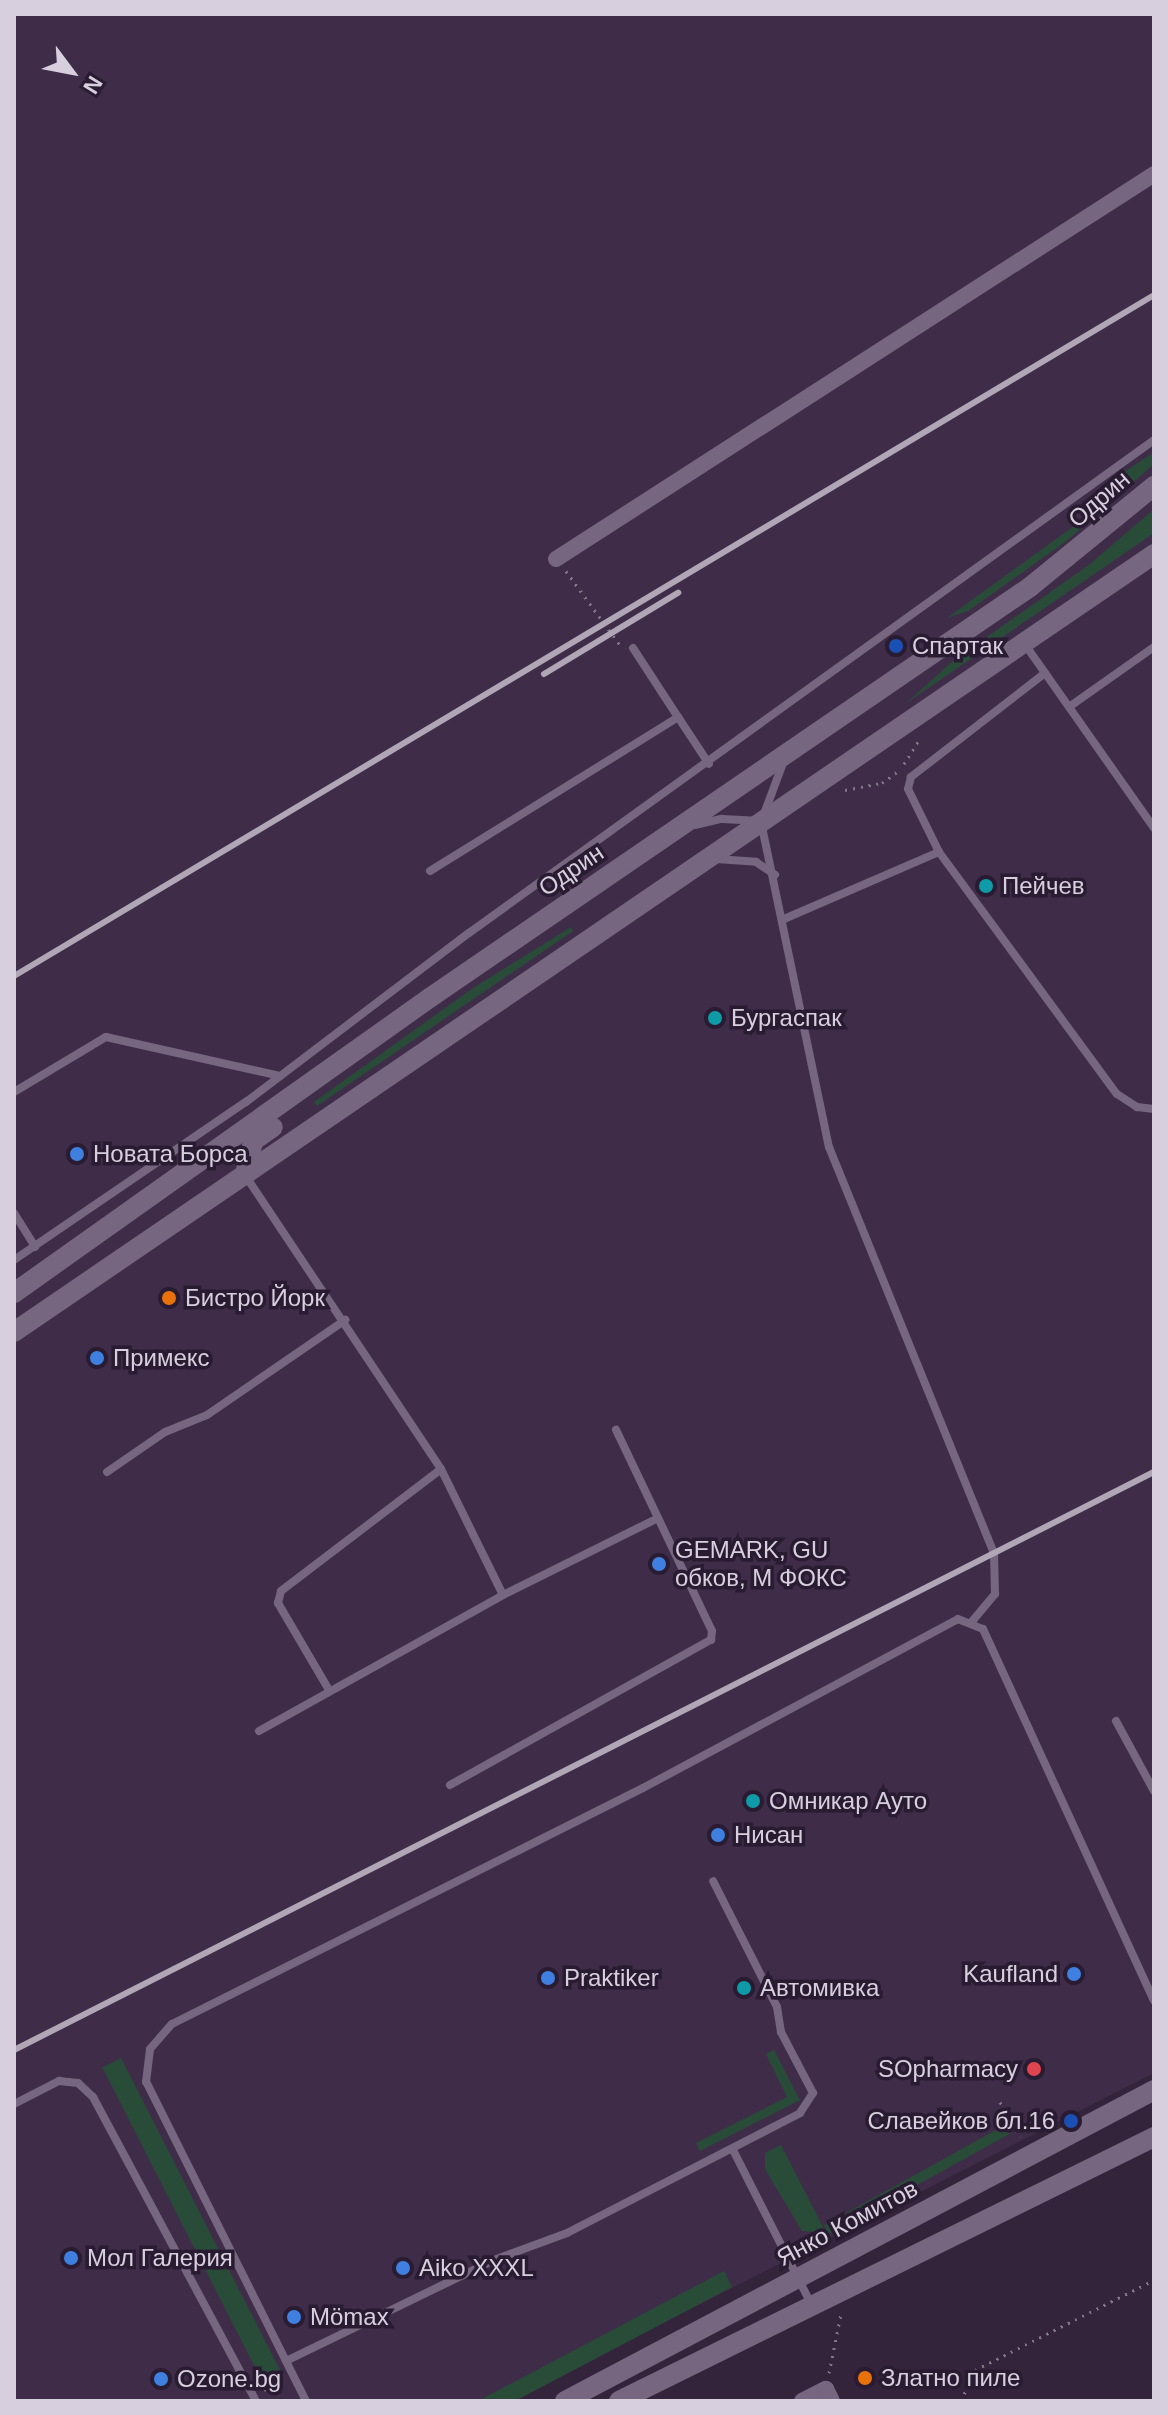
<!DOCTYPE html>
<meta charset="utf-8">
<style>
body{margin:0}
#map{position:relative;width:1168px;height:2415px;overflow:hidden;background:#33243b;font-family:Helvetica,sans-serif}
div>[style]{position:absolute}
.built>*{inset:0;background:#3f2c49}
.green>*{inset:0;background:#294c39;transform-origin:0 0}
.path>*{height:3px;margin-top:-1.5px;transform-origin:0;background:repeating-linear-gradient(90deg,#827689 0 2px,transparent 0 8px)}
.lane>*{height:8px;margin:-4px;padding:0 4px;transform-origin:4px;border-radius:4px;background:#766680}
.street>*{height:16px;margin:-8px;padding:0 8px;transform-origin:8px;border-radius:8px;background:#766680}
.secondary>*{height:20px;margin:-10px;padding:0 10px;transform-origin:10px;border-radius:10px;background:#766680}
.rail>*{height:6px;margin:-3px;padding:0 3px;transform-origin:3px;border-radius:3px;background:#b0a6b6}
.dots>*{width:22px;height:22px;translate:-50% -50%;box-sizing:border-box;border:4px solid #291b31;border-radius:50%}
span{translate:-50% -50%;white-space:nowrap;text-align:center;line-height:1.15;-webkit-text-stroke:7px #291b31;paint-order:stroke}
.street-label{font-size:24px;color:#d8cfde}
.poi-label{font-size:24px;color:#d8cfde}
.left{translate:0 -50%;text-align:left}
.right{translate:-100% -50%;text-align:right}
.frame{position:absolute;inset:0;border:16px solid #d8cfde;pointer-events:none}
.north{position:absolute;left:32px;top:32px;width:80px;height:80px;-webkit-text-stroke:6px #291b31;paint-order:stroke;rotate:122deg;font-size:22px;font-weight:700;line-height:32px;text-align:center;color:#d8cfde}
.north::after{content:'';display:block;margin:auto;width:28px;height:36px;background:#d8cfde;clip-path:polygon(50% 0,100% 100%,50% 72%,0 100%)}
</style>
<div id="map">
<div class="built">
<div style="clip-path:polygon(14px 14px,1154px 14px,1154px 2073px,510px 2401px,14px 2401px)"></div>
</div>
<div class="green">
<div style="clip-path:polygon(1154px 452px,1154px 464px,1068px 540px,968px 611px,947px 618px,1114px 497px,1106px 484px)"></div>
<div style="clip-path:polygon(1154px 509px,1154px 533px,905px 704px,953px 661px,1090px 564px)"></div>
<div style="clip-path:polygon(571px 927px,573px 931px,317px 1106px,314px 1102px,473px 988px)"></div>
<div style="clip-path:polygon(774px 2050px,800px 2100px,700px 2151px,696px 2143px,787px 2097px,766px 2054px)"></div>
<div style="left:121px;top:2058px;width:352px;height:21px;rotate:63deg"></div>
<div style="left:1005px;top:2125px;width:10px;height:207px;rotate:61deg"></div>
<div style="clip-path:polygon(781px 2145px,826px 2233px,802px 2231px,765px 2169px,765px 2153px)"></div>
<div style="clip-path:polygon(724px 2271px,732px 2287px,515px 2401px,478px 2401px)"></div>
</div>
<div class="path">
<div style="left:566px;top:571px;width:92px;rotate:53.9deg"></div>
<div style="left:904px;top:764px;width:28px;rotate:-58deg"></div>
<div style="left:845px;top:790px;width:38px;rotate:-11deg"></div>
<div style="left:882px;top:783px;width:19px;rotate:-36deg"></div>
<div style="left:1000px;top:2102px;width:40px;rotate:60.3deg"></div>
<div style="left:829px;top:2373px;width:60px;rotate:-78.5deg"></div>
<div style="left:264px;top:2390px;width:21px;rotate:-25deg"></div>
<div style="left:961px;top:2401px;width:34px;rotate:-66deg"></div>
<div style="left:975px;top:2370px;width:200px;rotate:-26.7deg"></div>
</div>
<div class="lane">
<div style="left:1024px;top:643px;width:226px;rotate:54.9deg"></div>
<div style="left:633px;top:648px;width:82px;rotate:56.9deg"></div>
<div style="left:1045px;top:673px;width:170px;rotate:142.2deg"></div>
<div style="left:911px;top:777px;width:12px;rotate:104deg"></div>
<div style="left:908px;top:789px;width:70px;rotate:63.8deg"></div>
<div style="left:939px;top:852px;width:300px;rotate:53.7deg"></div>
<div style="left:1117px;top:1094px;width:24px;rotate:33deg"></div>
<div style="left:1137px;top:1107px;width:17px;rotate:7deg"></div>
<div style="left:1069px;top:707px;width:104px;rotate:-35.2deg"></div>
<div style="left:783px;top:763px;width:63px;rotate:110.4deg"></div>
<div style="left:761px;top:822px;width:332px;rotate:78.2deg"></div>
<div style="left:829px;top:1147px;width:438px;rotate:67.9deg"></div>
<div style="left:994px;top:1553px;width:41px;rotate:88.6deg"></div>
<div style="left:995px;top:1594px;width:35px;rotate:130deg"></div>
<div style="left:695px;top:825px;width:28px;rotate:-13deg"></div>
<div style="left:722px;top:819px;width:34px;rotate:3deg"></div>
<div style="left:717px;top:859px;width:39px;rotate:4deg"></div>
<div style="left:756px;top:862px;width:23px;rotate:34deg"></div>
<div style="left:430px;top:871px;width:292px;rotate:-31.8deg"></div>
<div style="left:678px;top:717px;width:56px;rotate:56.6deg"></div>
<div style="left:784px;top:919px;width:169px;rotate:-23.4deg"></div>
<div style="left:14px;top:1092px;width:107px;rotate:-30.9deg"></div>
<div style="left:106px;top:1037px;width:178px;rotate:12.6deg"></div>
<div style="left:245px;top:1175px;width:353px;rotate:56.3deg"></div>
<div style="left:441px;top:1469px;width:140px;rotate:63.8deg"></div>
<div style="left:14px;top:1213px;width:40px;rotate:58deg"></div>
<div style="left:14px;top:1260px;width:281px;rotate:-34.3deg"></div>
<div style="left:246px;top:1102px;width:280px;rotate:-37.2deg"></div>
<div style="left:469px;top:933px;width:844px;rotate:-35.74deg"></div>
<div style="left:107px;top:1472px;width:70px;rotate:-34.6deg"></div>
<div style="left:165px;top:1432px;width:45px;rotate:-22deg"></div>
<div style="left:207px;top:1415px;width:168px;rotate:-34.5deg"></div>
<div style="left:329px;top:1690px;width:101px;rotate:-120.4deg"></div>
<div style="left:278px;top:1603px;width:12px;rotate:-76deg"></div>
<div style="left:281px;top:1591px;width:201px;rotate:-37.3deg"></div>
<div style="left:1116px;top:1721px;width:80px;rotate:61.5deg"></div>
<div style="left:259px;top:1731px;width:279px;rotate:-29.1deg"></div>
<div style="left:503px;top:1595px;width:171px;rotate:-26.4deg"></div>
<div style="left:450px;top:1785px;width:299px;rotate:-29.1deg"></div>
<div style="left:711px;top:1640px;width:9px;rotate:-84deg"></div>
<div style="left:712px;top:1631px;width:223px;rotate:-115.5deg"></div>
<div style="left:14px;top:2104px;width:51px;rotate:-27.1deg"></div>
<div style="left:59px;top:2081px;width:19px;rotate:6deg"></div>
<div style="left:78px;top:2083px;width:21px;rotate:43deg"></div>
<div style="left:93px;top:2097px;width:345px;rotate:61.8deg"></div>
<div style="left:733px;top:2150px;width:175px;rotate:63.1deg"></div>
<div style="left:286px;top:2361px;width:312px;rotate:-116.6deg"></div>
<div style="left:146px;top:2082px;width:33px;rotate:-83deg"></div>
<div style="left:150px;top:2049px;width:33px;rotate:-49deg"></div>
<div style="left:172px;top:2024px;width:527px;rotate:-26.61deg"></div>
<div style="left:643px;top:1788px;width:357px;rotate:-28.2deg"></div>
<div style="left:958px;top:1619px;width:27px;rotate:22deg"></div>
<div style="left:983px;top:1629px;width:409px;rotate:65.3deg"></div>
<div style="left:306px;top:2401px;width:45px;rotate:-116.6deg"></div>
<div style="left:286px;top:2361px;width:231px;rotate:-25.9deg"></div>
<div style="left:494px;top:2260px;width:78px;rotate:-20.3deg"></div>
<div style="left:567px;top:2233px;width:262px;rotate:-27.2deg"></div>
<div style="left:800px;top:2113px;width:24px;rotate:-57deg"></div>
<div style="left:813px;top:2093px;width:69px;rotate:-117.7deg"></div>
<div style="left:781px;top:2032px;width:25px;rotate:-99deg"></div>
<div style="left:777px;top:2007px;width:141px;rotate:-116.9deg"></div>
</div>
<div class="street">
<div style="left:556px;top:559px;width:711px;rotate:-32.77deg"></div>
<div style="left:802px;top:2401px;width:27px;rotate:-27deg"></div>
<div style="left:826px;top:2389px;width:13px;rotate:63deg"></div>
</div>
<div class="secondary">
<div style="left:245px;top:1174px;width:34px;rotate:-76deg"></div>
<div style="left:253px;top:1141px;width:24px;rotate:-35deg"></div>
<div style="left:14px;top:1293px;width:511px;rotate:-35.37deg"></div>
<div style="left:431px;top:997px;width:726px;rotate:-34.39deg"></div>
<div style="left:1030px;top:587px;width:160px;rotate:-39.2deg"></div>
<div style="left:14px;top:1332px;width:1380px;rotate:-34.31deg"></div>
<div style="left:565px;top:2401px;width:666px;rotate:-27.83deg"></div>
<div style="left:619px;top:2401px;width:597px;rotate:-26.26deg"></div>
</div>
<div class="rail">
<div style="left:544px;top:674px;width:157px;rotate:-31.2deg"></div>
<div style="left:14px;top:976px;width:1328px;rotate:-30.85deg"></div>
<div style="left:14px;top:2050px;width:1278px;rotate:-26.89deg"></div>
</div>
<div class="dots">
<div style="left:896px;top:646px;background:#1a4fb4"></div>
<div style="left:986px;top:886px;background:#0f9aa8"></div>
<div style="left:715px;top:1018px;background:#0f9aa8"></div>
<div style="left:77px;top:1154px;background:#3f7fe0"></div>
<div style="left:169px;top:1298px;background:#e8710a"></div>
<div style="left:97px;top:1358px;background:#3f7fe0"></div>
<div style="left:659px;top:1564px;background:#3f7fe0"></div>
<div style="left:753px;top:1801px;background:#0f9aa8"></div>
<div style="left:718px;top:1835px;background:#3f7fe0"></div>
<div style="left:1074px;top:1974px;background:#3f7fe0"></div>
<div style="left:548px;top:1978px;background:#3f7fe0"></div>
<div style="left:744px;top:1988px;background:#0f9aa8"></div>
<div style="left:1034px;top:2069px;background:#e0444e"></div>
<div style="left:1071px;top:2121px;background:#1a4fb4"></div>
<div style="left:71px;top:2258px;background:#3f7fe0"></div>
<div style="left:403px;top:2268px;background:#3f7fe0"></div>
<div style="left:294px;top:2317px;background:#3f7fe0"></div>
<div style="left:865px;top:2378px;background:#e8710a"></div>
<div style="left:161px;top:2379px;background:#3f7fe0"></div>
</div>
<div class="street-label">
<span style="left:1099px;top:499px;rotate:-41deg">Одрин</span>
<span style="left:571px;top:870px;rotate:-34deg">Одрин</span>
<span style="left:847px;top:2223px;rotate:-28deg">Янко Комитов</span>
</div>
<div class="poi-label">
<span class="left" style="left:912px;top:646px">Спартак</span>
<span class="left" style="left:1002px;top:886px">Пейчев</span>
<span class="left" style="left:731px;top:1018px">Бургаспак</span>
<span class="left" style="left:93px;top:1154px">Новата Борса</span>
<span class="left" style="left:185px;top:1298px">Бистро Йорк</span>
<span class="left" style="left:113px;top:1358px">Примекс</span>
<span class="left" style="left:675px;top:1564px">GEMARK, GU<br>обков, М ФОКС</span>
<span class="left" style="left:769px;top:1801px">Омникар Ауто</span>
<span class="left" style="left:734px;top:1835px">Нисан</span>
<span class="right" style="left:1058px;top:1974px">Kaufland</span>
<span class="left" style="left:564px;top:1978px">Praktiker</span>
<span class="left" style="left:760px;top:1988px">Автомивка</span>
<span class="right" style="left:1018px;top:2069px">SOpharmacy</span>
<span class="right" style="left:1055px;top:2121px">Славейков бл.16</span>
<span class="left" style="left:87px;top:2258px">Мол Галерия</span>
<span class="left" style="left:419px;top:2268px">Aiko XXXL</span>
<span class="left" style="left:310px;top:2317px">Mömax</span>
<span class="left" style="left:881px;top:2378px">Златно пиле</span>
<span class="left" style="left:177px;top:2379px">Ozone.bg</span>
</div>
<div class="frame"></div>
<div class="north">N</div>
</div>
